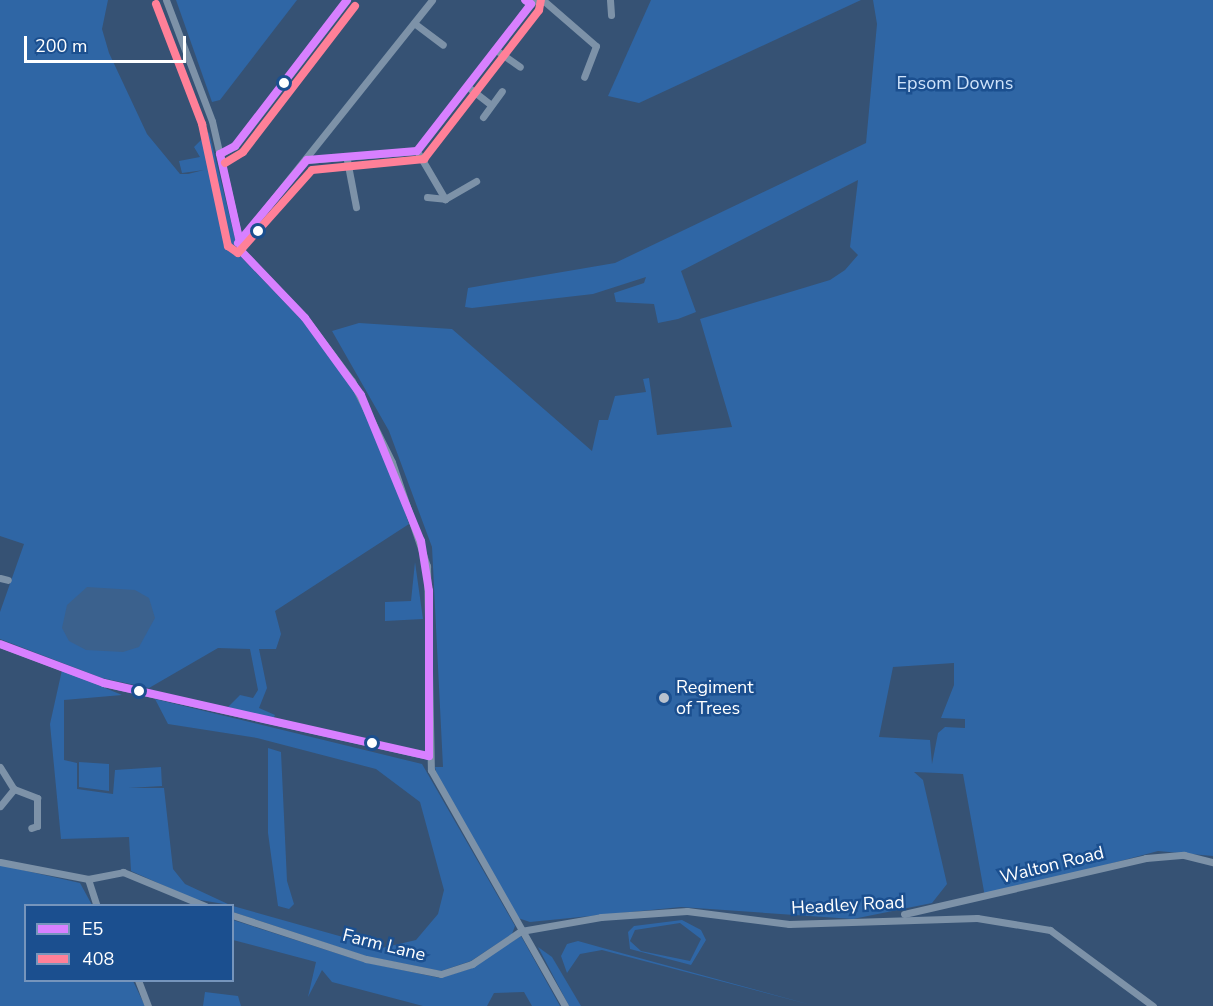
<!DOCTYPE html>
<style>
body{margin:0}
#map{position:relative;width:1213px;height:1006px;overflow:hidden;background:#365274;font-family:"Nunito Sans",sans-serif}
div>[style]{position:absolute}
.green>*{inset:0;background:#2f66a5}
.water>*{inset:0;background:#3b618d}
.minor>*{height:7px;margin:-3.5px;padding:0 3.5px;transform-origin:3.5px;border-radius:3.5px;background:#7d92a8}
.bus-1>*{height:8px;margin:-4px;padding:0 4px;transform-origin:4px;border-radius:4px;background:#d880ff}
.bus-2>*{height:8px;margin:-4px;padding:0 4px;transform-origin:4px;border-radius:4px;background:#ff8098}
.dots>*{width:16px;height:16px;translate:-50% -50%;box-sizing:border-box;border:3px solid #1b4f8f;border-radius:50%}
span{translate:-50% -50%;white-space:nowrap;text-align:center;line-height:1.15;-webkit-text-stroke:5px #1b4f8f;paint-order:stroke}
.park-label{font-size:18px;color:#cfe3fa}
.poi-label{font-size:18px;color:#fff}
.left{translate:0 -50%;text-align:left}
.street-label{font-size:18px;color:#fff}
.legend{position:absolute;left:24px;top:904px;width:210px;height:78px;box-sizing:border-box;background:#1b4f8f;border:2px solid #7695bc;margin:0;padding:8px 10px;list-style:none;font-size:18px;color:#fff}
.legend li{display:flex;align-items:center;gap:12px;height:30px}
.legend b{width:30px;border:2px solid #7695bc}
.scale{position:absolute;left:24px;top:36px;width:162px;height:27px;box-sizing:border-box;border:3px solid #fff;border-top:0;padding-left:8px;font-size:18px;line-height:21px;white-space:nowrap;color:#fff;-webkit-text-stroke:4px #1b4f8f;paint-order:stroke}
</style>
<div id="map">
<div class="green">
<div style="clip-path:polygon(0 0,108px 0,102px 29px,109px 53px,147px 134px,180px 174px,188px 174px,204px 170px,182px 173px,179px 161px,200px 157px,194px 147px,209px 132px,239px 255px,316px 335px,367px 411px,381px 442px,409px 524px,275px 611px,281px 634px,276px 649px,259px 649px,267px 688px,259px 708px,275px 715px,273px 719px,228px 707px,240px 695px,253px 698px,258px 690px,250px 649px,218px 648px,149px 688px,102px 678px,0 639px,0 612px,24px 544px,0 536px)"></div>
<div style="clip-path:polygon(176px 0,297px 0,220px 100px,212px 102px)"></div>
<div style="clip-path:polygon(651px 0,861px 0,639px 103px,608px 96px)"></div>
<div style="clip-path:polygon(evenodd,873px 0,1213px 0,1213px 856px,1158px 851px,985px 897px,963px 774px,914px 772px,923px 780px,947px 884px,932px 903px,853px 919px,681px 907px,530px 922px,518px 918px,440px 787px,435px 767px,443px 767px,432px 547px,389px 431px,332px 331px,359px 323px,452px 329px,592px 451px,599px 420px,608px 420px,615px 396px,646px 392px,643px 379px,649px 378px,657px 435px,732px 427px,700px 319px,830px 280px,845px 270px,858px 255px,850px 247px,858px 180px,681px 271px,696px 312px,678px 319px,658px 323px,654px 304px,616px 302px,614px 293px,644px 283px,646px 277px,593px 294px,472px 308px,465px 307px,468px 288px,615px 263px,866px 143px,877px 24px,873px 0,954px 663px,954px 685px,941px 718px,965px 719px,965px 728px,945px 727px,938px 733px,932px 764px,930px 740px,879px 737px,893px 667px,954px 663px)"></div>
<div style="clip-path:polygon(415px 562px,423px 619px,385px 621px,385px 602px,411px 601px)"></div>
<div style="clip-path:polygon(62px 670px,122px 695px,64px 700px,64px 760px,77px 763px,77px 789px,113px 794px,115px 770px,161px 767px,162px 786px,128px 788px,164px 788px,173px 869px,185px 884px,230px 905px,194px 899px,131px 871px,129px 837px,61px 839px,50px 724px)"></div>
<div style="clip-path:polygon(155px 699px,422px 764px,515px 926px,512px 934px,471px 961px,441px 971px,365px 956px,233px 912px,233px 906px,382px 948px,416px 940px,438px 914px,444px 890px,420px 802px,376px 769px,257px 738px,168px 724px)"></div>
<div style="clip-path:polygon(268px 748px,281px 752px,287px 881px,294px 904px,289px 909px,278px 906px,268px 833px)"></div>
<div style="clip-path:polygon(79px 762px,109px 764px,109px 791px,79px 787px)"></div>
<div style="clip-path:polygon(0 865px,80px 883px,92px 905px,26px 906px,26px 980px,133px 981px,145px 1006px,0 1006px)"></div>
<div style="clip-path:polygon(233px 920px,364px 962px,440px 978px,469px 969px,521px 936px,560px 1006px,532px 1006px,524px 992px,494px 993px,487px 1006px,423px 1006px,332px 982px,322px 970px,308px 997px,316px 962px,233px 940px)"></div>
<div style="clip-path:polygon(evenodd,682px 920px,701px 930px,706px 940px,691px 965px,630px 949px,628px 932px,634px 926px,682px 920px,680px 923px,701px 939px,690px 961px,641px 951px,630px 941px,635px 930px,680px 923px)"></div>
<div style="clip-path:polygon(578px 941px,603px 948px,815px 1006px,602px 950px,580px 954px,567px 973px,561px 956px,567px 944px)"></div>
<div style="clip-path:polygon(538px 947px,552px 957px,581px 1006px,569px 1006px)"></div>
<div style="clip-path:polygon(205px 992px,238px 996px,241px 1006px,203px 1006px)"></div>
</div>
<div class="water">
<div style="clip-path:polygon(87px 587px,135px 590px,149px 598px,155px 618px,139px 647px,123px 652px,86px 650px,69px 641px,62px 628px,67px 605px)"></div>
</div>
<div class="minor">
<div style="left:166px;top:0;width:129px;rotate:69.2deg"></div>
<div style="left:212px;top:121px;width:134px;rotate:77.1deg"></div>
<div style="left:242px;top:252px;width:91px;rotate:46.3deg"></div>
<div style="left:305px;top:318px;width:79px;rotate:53.3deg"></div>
<div style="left:352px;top:381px;width:90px;rotate:63.7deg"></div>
<div style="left:392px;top:462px;width:110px;rotate:71.4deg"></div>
<div style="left:427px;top:566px;width:204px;rotate:88.9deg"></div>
<div style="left:431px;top:770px;width:271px;rotate:60.4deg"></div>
<div style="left:543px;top:0;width:70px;rotate:41deg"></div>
<div style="left:596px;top:46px;width:33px;rotate:111deg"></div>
<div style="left:610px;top:0;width:15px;rotate:86deg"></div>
<div style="left:414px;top:23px;width:36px;rotate:37deg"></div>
<div style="left:496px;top:50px;width:29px;rotate:35deg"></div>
<div style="left:468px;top:87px;width:29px;rotate:38deg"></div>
<div style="left:483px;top:117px;width:32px;rotate:-54deg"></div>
<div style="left:417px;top:151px;width:56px;rotate:59.7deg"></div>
<div style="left:445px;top:199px;width:36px;rotate:-30deg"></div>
<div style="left:220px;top:154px;width:17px;rotate:-28deg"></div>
<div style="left:235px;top:146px;width:184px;rotate:-52.5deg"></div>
<div style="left:307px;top:160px;width:110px;rotate:-4.7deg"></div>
<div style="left:417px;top:151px;width:191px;rotate:-52.2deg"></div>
<div style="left:347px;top:160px;width:48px;rotate:79.2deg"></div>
<div style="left:427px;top:197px;width:18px;rotate:6deg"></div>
<div style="left:238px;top:243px;width:311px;rotate:-51.4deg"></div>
<div style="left:0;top:578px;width:8px;rotate:14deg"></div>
<div style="left:0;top:644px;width:111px;rotate:20.6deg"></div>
<div style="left:104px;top:683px;width:333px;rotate:12.7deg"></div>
<div style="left:0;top:767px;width:26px;rotate:58deg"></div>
<div style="left:14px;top:789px;width:22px;rotate:129deg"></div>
<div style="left:14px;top:789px;width:25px;rotate:21deg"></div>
<div style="left:37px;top:798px;width:28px;rotate:90deg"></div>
<div style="left:37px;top:826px;width:6px;rotate:162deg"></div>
<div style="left:0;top:862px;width:90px;rotate:10.9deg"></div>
<div style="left:88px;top:879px;width:36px;rotate:-11deg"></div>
<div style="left:123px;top:872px;width:89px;rotate:22.5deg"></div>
<div style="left:88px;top:879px;width:28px;rotate:72deg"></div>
<div style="left:904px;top:914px;width:248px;rotate:-13deg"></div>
<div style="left:1146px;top:858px;width:38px;rotate:-5deg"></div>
<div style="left:1184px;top:855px;width:30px;rotate:14deg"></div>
<div style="left:232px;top:915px;width:141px;rotate:18.2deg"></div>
<div style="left:366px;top:959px;width:76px;rotate:11.3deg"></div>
<div style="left:441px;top:974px;width:33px;rotate:-18deg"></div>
<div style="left:472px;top:964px;width:59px;rotate:-34deg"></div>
<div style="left:521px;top:931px;width:81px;rotate:-9.9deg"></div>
<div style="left:601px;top:917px;width:86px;rotate:-4deg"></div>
<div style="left:687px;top:911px;width:103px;rotate:7.3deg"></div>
<div style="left:789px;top:924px;width:188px;rotate:-1.8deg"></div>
<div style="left:977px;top:918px;width:74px;rotate:9.3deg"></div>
<div style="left:1050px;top:930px;width:128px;rotate:36.4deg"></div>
<div style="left:138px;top:980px;width:28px;rotate:69deg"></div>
</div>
<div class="bus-1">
<div style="left:347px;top:0;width:184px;rotate:127.5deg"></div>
<div style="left:235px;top:146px;width:17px;rotate:152deg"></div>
<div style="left:220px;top:154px;width:100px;rotate:77.3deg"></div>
<div style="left:242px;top:252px;width:91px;rotate:46.3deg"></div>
<div style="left:305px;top:318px;width:95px;rotate:54deg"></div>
<div style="left:361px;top:395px;width:158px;rotate:67.7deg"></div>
<div style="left:421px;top:541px;width:51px;rotate:80.9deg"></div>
<div style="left:429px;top:591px;width:165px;rotate:90deg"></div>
<div style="left:238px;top:243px;width:108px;rotate:-50.3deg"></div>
<div style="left:307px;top:160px;width:110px;rotate:-4.7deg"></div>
<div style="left:417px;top:151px;width:186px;rotate:-52.2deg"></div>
<div style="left:531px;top:4px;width:7px;rotate:-146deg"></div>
<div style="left:0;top:644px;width:111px;rotate:20.6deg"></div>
<div style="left:104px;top:683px;width:333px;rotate:12.7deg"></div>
</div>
<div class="bus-2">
<div style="left:156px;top:4px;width:129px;rotate:69deg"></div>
<div style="left:202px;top:124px;width:125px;rotate:78deg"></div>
<div style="left:228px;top:246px;width:12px;rotate:35deg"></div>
<div style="left:238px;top:253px;width:111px;rotate:-48.3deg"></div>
<div style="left:312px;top:170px;width:113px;rotate:-5.6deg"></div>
<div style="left:424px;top:159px;width:188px;rotate:-52.3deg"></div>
<div style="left:539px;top:10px;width:10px;rotate:-79deg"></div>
<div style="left:225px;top:163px;width:21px;rotate:-31deg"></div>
<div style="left:243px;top:152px;width:184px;rotate:-52.5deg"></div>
</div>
<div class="dots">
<div style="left:284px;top:83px;background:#fff"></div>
<div style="left:258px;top:231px;background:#fff"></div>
<div style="left:139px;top:691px;background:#fff"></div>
<div style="left:664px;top:698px;background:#b9c2ce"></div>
<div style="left:372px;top:743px;background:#fff"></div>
</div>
<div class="park-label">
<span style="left:955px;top:83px">Epsom Downs</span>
</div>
<div class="poi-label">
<span class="left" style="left:676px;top:698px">Regiment<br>of Trees</span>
</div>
<div class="street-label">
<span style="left:1052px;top:865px;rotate:-14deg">Walton Road</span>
<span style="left:848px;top:905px;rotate:-3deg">Headley Road</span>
<span style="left:384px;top:945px;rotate:14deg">Farm Lane</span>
</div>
<ul class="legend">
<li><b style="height:8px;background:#d880ff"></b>E5</li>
<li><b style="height:8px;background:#ff8098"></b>408</li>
</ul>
<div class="scale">200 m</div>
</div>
